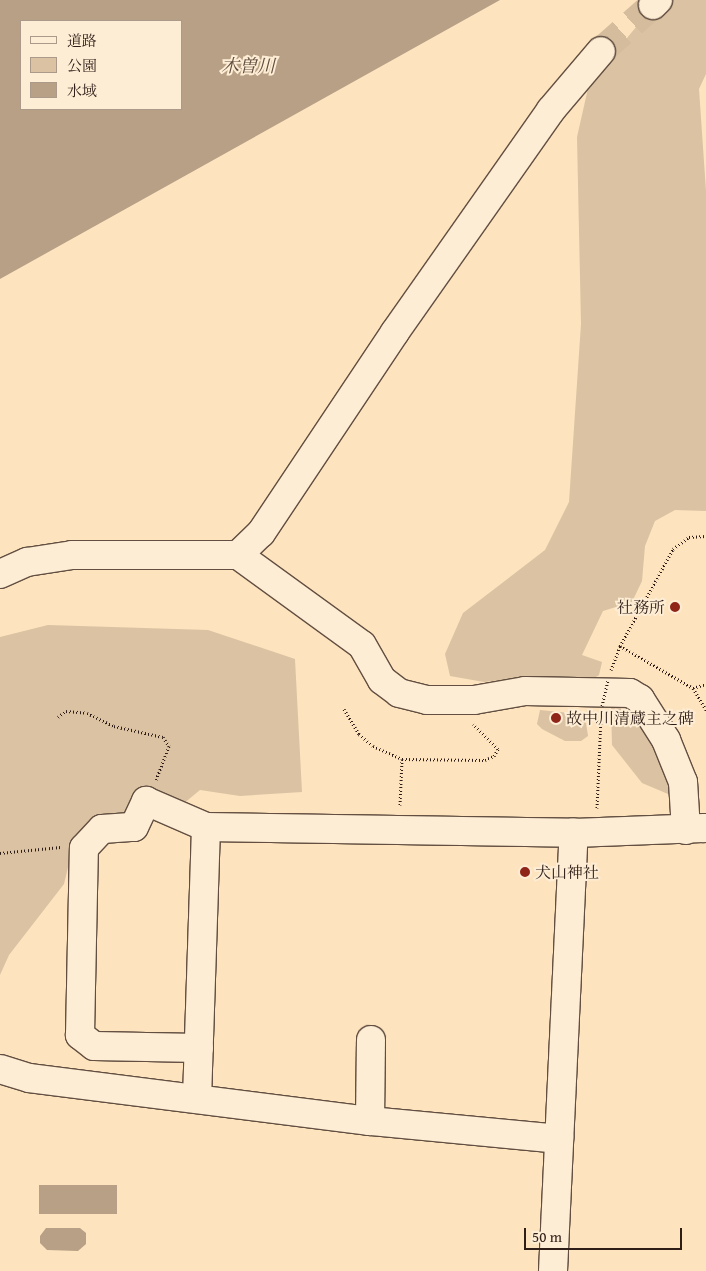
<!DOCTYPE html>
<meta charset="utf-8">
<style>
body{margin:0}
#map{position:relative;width:706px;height:1271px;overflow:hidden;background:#fde3be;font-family:"Gentium Book Plus","Noto Serif JP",serif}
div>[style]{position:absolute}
.green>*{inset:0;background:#dac2a2}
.water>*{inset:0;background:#b7a085;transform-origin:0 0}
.minor-tunnel>*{height:28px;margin-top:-14px;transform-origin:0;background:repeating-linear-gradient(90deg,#d4bc9d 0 28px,transparent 0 42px)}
.path>*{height:3px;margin-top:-1.5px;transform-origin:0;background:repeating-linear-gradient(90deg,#2f1e17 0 1px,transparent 0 3.5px)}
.roads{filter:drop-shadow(1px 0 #624f41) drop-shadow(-1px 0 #624f41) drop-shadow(0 1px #624f41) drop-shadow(0 -1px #624f41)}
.minor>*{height:28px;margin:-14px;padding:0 14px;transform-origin:14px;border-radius:14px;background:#feedd5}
.path-bridge>*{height:3px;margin-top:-1.5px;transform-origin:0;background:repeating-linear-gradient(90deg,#2f1e17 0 1px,transparent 0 3.5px)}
.dots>*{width:14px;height:14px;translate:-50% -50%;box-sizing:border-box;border:2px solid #feedd5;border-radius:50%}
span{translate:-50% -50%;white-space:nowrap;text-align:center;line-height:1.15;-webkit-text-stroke:4px #feedd5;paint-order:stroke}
.poi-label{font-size:16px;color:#2f1e17}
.right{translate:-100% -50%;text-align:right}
.left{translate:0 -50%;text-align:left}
.water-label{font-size:18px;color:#5f4c3e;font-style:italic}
.legend{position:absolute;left:20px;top:20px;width:162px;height:90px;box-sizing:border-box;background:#feedd5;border:1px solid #ab9a89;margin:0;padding:6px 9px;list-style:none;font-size:15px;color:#2f1e17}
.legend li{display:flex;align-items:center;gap:10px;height:25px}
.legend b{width:25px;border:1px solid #ab9a89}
.scale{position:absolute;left:524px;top:1228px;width:158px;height:22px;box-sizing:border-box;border:2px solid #2f1e17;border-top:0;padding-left:6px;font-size:15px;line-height:18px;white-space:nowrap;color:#2f1e17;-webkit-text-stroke:4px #feedd5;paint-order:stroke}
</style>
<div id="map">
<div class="green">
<div style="clip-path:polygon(665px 0,706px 0,706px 74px,699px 89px,706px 191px,706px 511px,675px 510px,655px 521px,645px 546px,642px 581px,632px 602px,603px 611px,582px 655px,602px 662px,599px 675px,593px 679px,529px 677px,484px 682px,450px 676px,445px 654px,463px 613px,545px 550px,569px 502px,581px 324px,577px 137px,589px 84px,646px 15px)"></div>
<div style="clip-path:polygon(48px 625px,208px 630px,295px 659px,302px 792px,240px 796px,200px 790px,177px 809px,132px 819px,70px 859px,64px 884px,9px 955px,0 975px,0 637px)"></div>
<div style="clip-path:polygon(611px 705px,632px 706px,668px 771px,671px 791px,668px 794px,642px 783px,612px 745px)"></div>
<div style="clip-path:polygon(540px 710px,570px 713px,586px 723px,588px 736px,581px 741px,565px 741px,542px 729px,537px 724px)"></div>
</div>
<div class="water">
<div style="clip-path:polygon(evenodd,0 0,500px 0,0 279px,0 0,181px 21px,181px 109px,21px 109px,21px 21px,181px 21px)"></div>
<div style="left:39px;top:1185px;width:78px;height:29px"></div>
<div style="clip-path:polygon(46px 1228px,80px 1228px,86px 1233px,86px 1244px,78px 1251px,47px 1250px,40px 1243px,40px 1236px)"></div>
</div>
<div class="minor-tunnel">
<div style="left:601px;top:51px;width:69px;rotate:-41.5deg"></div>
</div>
<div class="path">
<div style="left:620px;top:646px;width:84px;rotate:29.9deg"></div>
<div style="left:693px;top:688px;width:14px;rotate:-17deg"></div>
<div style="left:611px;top:670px;width:26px;rotate:-69deg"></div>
<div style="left:620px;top:646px;width:111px;rotate:-61.3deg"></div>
<div style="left:673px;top:549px;width:20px;rotate:-37deg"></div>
<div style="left:689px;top:537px;width:17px;rotate:-3deg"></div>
<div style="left:693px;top:688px;width:26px;rotate:59deg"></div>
<div style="left:344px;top:709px;width:29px;rotate:59deg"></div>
<div style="left:359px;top:734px;width:18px;rotate:41deg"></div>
<div style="left:373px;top:746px;width:32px;rotate:24deg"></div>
<div style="left:402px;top:759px;width:83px;rotate:0.7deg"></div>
<div style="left:485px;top:760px;width:10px;rotate:-24deg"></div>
<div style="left:494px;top:756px;width:8px;rotate:-60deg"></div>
<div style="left:498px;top:749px;width:35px;rotate:-135deg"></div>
<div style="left:58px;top:717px;width:10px;rotate:-37deg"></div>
<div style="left:66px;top:711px;width:21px;rotate:5deg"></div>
<div style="left:87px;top:713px;width:30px;rotate:26deg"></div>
<div style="left:114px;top:726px;width:50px;rotate:12.7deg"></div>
<div style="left:163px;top:737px;width:11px;rotate:56deg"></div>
<div style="left:169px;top:746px;width:36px;rotate:111deg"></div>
<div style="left:591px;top:717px;width:11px;rotate:34deg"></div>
<div style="left:400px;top:805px;width:46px;rotate:-87.5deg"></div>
<div style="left:597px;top:808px;width:92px;rotate:-87.5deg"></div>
<div style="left:0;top:853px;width:61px;rotate:-5.6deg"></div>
</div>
<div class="roads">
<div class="minor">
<div style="left:653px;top:5px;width:7px;rotate:-45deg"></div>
<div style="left:238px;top:555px;width:32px;rotate:-44deg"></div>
<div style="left:261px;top:533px;width:242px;rotate:-56.3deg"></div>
<div style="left:395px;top:332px;width:271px;rotate:-54.9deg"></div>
<div style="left:551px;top:110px;width:77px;rotate:-49.7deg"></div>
<div style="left:0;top:574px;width:30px;rotate:-24deg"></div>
<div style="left:27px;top:562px;width:46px;rotate:-8.8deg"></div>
<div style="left:72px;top:555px;width:166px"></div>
<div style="left:238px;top:555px;width:153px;rotate:36deg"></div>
<div style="left:362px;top:645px;width:40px;rotate:60.3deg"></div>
<div style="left:382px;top:680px;width:21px;rotate:37deg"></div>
<div style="left:399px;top:693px;width:29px;rotate:14deg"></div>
<div style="left:427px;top:700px;width:47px"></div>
<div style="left:474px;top:700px;width:52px;rotate:-10deg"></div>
<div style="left:525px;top:691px;width:105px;rotate:1.1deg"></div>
<div style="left:630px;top:693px;width:12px;rotate:31deg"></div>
<div style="left:640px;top:699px;width:49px;rotate:57.6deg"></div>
<div style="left:666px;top:740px;width:45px;rotate:68deg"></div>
<div style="left:683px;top:782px;width:48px;rotate:86.4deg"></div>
<div style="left:199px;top:1048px;width:105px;rotate:-178.9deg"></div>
<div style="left:94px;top:1046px;width:18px;rotate:-142deg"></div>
<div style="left:80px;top:1035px;width:187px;rotate:-88.8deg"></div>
<div style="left:84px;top:848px;width:26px;rotate:-47deg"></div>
<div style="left:102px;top:829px;width:32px;rotate:-4deg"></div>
<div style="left:134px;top:827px;width:29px;rotate:-65deg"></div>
<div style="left:146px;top:801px;width:65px;rotate:23.4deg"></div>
<div style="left:0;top:1069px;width:30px;rotate:17deg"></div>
<div style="left:29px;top:1078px;width:344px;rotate:7.2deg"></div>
<div style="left:370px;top:1121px;width:190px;rotate:5.4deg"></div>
<div style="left:197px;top:1099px;width:272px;rotate:-88.1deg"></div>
<div style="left:206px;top:827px;width:368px;rotate:0.9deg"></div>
<div style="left:574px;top:833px;width:132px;rotate:-2.2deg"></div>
<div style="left:370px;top:1121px;width:81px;rotate:-89.3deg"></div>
<div style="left:553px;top:1271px;width:439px;rotate:-87.3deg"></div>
</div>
</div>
<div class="path-bridge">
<div style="left:602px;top:706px;width:27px;rotate:-77deg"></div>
</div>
<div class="dots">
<div style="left:675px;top:607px;background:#8f2418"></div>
<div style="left:556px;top:718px;background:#8f2418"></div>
<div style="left:525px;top:872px;background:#8f2418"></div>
</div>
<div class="poi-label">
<span class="right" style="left:665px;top:607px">社務所</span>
<span class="left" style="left:566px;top:718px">故中川清蔵主之碑</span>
<span class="left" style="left:535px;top:872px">犬山神社</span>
</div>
<div class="water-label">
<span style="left:248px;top:66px">木曽川</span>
</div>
<ul class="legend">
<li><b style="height:6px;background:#feedd5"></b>道路</li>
<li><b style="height:14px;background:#dac2a2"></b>公園</li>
<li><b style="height:14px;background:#b7a085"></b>水域</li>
</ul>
<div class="scale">50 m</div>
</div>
